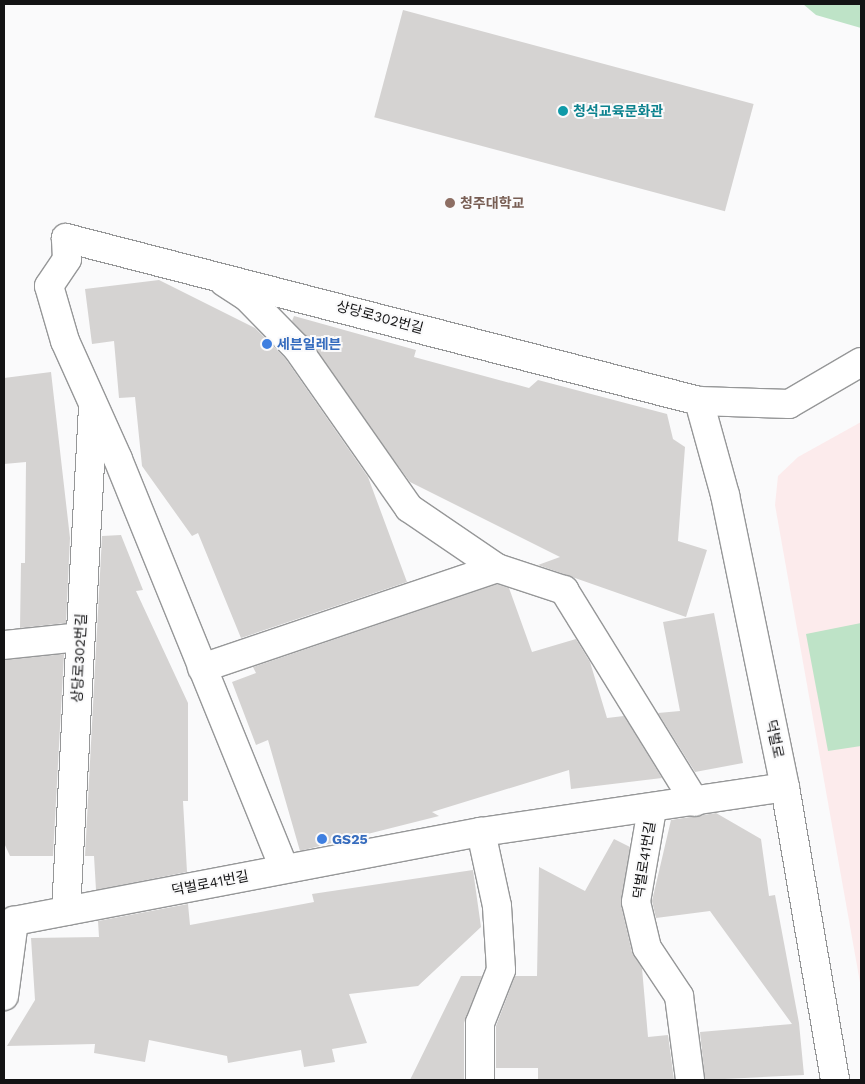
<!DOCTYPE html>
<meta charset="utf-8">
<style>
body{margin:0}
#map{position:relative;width:865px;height:1084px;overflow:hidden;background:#fafafb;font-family:"Work Sans","Noto Sans KR",sans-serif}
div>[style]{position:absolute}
.commercial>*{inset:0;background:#fcebec}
.green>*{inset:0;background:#bee3c7}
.building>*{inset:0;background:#d5d3d2;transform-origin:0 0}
.roads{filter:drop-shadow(1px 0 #969798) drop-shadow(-1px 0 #969798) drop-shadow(0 1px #969798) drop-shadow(0 -1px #969798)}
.minor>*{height:28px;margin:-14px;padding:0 14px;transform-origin:14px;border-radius:14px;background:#fff}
.dots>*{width:14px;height:14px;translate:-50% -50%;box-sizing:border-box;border:2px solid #fafafb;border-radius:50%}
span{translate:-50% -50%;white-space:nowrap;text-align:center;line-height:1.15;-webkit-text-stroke:4px #fafafb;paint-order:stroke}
.culture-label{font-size:14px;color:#0d838f;font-weight:700}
.left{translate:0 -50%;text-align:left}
.education-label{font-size:14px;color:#785e54;font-weight:700}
.street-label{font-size:14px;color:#131314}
.shop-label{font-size:14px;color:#366cbe;font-weight:700}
.frame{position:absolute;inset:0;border:5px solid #131314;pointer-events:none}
</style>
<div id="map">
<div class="commercial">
<div style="clip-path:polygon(861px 422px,861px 988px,775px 505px,778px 476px,798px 457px)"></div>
</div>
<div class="green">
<div style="clip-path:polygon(803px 4px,861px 4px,861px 28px,816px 15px)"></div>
<div style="clip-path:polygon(861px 623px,861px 746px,828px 751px,806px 634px)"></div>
</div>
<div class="building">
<div style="left:403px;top:10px;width:363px;height:111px;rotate:15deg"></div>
<div style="clip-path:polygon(159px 280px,255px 328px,285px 358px,368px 477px,407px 582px,241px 638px,198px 533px,192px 536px,142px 466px,135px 397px,119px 398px,114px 341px,92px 344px,85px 289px)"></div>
<div style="clip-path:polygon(294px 316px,416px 350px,414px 357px,529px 388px,538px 380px,667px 414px,673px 439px,685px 447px,678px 541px,707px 550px,686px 617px,538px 565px,560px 557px,410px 482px,292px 321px)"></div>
<div style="clip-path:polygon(51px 372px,70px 538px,66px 623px,20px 628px,21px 563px,25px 563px,26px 462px,4px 464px,4px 378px)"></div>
<div style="clip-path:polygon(121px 535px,143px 590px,136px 591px,188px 703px,188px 801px,183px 801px,187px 872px,96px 890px,94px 856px,85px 856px,102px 536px)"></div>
<div style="clip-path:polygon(497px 584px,509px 588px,532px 652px,576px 639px,590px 662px,607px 718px,624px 716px,662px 778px,571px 789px,569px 770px,432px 812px,439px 816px,300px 851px,268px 740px,256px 745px,232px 682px,256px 673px,253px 667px)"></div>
<div style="clip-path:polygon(714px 613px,743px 763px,695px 772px,658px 713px,680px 711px,663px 622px)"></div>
<div style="clip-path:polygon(64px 654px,53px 856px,10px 856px,4px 843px,4px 660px)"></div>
<div style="clip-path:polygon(716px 813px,761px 839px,769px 896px,775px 895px,799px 1023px,804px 1075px,705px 1080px,700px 1032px,792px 1024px,710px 911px,656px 918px,652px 901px,671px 820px)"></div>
<div style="clip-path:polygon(614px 839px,630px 847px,621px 905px,632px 952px,642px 968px,648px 1037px,668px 1035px,674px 1080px,538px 1080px,538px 1068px,496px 1068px,496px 1026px,515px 976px,537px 976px,539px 867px,585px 891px)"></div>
<div style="clip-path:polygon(473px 870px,481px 927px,418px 986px,349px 994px,367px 1043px,332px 1049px,335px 1062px,304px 1067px,301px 1050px,228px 1063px,227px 1056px,149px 1040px,145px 1062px,94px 1053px,95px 1044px,7px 1046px,35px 1000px,31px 938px,99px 937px,98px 921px,188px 904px,190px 925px,314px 902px,312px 894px)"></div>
<div style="clip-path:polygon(461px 976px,482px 976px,464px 1023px,464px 1080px,410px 1080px)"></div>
</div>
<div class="roads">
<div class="minor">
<div style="left:224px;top:282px;width:27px;rotate:33deg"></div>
<div style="left:247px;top:297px;width:71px;rotate:45.6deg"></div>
<div style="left:297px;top:348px;width:195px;rotate:55deg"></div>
<div style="left:409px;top:508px;width:107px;rotate:34.3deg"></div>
<div style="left:497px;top:568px;width:71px;rotate:18.2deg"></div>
<div style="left:564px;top:590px;width:249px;rotate:58.3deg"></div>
<div style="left:699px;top:401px;width:98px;rotate:74.5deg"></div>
<div style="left:725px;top:495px;width:298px;rotate:78.4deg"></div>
<div style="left:785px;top:787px;width:297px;rotate:80.3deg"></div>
<div style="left:4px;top:645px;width:76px;rotate:-6deg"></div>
<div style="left:202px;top:668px;width:311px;rotate:-18.7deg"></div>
<div style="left:652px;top:809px;width:94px;rotate:99.8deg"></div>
<div style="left:636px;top:902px;width:47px;rotate:76.6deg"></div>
<div style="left:647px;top:948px;width:58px;rotate:56.3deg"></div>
<div style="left:679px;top:996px;width:85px;rotate:82.5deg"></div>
<div style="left:284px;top:868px;width:441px;rotate:-112.1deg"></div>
<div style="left:118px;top:459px;width:129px;rotate:-114.2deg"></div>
<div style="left:65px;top:341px;width:57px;rotate:-106.2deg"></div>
<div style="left:49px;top:286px;width:32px;rotate:-56deg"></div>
<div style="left:67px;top:259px;width:21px;rotate:-93deg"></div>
<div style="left:66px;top:238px;width:654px;rotate:14.44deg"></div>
<div style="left:699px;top:401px;width:90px;rotate:1.9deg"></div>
<div style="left:789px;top:404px;width:83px;rotate:-30.3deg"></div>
<div style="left:66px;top:911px;width:504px;rotate:-86.93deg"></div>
<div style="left:14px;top:921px;width:475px;rotate:-10.8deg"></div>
<div style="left:481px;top:832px;width:307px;rotate:-8.4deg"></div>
<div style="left:4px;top:996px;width:76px;rotate:-82.4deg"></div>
<div style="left:480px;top:1080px;width:57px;rotate:-90deg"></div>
<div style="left:480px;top:1023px;width:57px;rotate:-68.4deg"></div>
<div style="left:501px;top:970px;width:64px;rotate:-93.6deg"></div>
<div style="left:497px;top:906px;width:76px;rotate:-102.2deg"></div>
</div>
</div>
<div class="dots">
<div style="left:563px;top:111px;background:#0f9aa8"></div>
<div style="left:450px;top:203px;background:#8d6e63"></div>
<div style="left:267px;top:344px;background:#3f7fe0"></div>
<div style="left:322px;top:839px;background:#3f7fe0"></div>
</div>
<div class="culture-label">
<span class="left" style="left:573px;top:111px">청석교육문화관</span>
</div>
<div class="education-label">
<span class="left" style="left:460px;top:203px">청주대학교</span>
</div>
<div class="street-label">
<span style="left:380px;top:317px;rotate:15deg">상당로302번길</span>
<span style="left:79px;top:658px;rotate:-87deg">상당로302번길</span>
<span style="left:775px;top:739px;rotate:78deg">덕벌로</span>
<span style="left:644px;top:860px;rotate:-81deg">덕벌로41번길</span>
<span style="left:210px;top:883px;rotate:-11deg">덕벌로41번길</span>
</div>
<div class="shop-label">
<span class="left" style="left:277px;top:344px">세븐일레븐</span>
<span class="left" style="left:332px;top:839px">GS25</span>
</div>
<div class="frame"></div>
</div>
